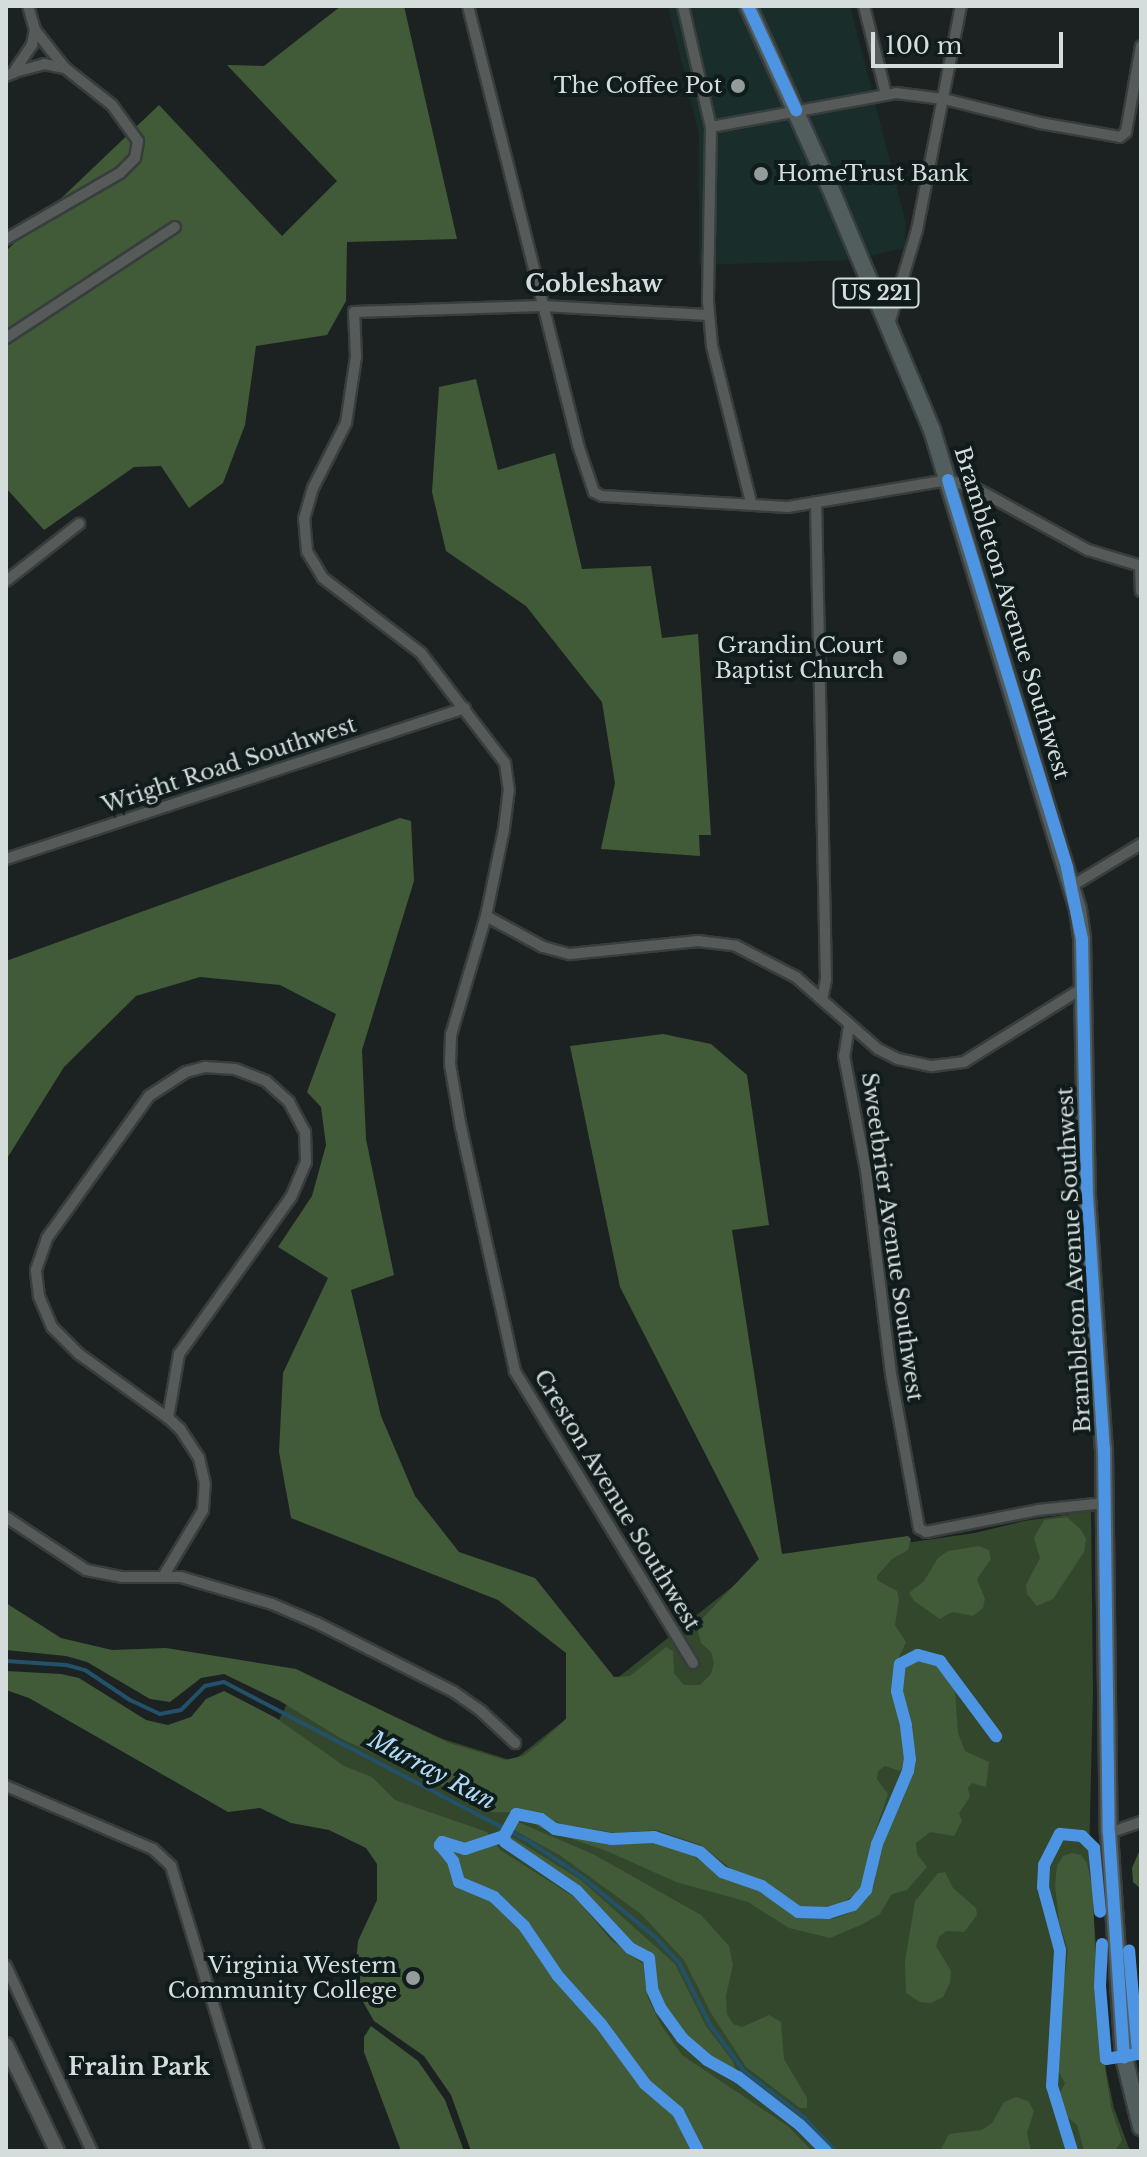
<!DOCTYPE html>
<style>
body{margin:0}
#map{position:relative;width:1147px;height:2157px;overflow:hidden;background:#1c2222;font-family:"Libre Baskerville",serif}
div>[style]{position:absolute}
.built>*{inset:0;background:#192d2b}
.green>*{inset:0;background:#33472c}
.forest>*{inset:0;background:#415a38}
.stream>*{height:4px;margin:-2px;padding:0 2px;transform-origin:2px;border-radius:2px;background:#23516a}
.roads{filter:drop-shadow(2px 0 #383d3d) drop-shadow(-2px 0 #383d3d) drop-shadow(0 2px #383d3d) drop-shadow(0 -2px #383d3d)}
.minor>*{height:10px;margin:-5px;padding:0 5px;transform-origin:5px;border-radius:5px;background:#565b5a}
.secondary>*{height:14px;margin:-7px;padding:0 7px;transform-origin:7px;border-radius:7px;background:#565b5a}
.primary>*{height:16px;margin:-8px;padding:0 8px;transform-origin:8px;border-radius:8px;background:#525e5e}
.cycleway>*{height:12px;margin:-6px;padding:0 6px;transform-origin:6px;border-radius:6px;background:#4d94e3}
.dots>*{width:22px;height:22px;translate:-50% -50%;box-sizing:border-box;border:4px solid #0f1c1b;border-radius:50%}
span{translate:-50% -50%;white-space:nowrap;text-align:center;line-height:1.15;-webkit-text-stroke:8px #0f1c1b;paint-order:stroke}
.shield-label span{padding:2px 6px;background:#0f1c1b;border:2px solid;border-radius:6px;-webkit-text-stroke-width:0}
.shield-label{font-size:20px;color:#d5dddc;font-weight:700}
.poi-label{font-size:22px;color:#d5dddc}
.right{translate:-100% -50%;text-align:right}
.left{translate:0 -50%;text-align:left}
.street-label{font-size:22px;color:#d5dddc}
.neighbourhood-label{font-size:24px;color:#d5dddc;font-weight:700}
.water-label{font-size:24px;color:#afdbf6;font-style:italic}
.frame{position:absolute;inset:0;border:8px solid #d5dddc;pointer-events:none}
.scale{position:absolute;left:871px;top:32px;width:192px;height:36px;box-sizing:border-box;border:4px solid #d5dddc;border-top:0;padding-left:10px;font-size:24px;line-height:28px;white-space:nowrap;color:#d5dddc;-webkit-text-stroke:6px #0f1c1b;paint-order:stroke}
</style>
<div id="map">
<div class="built">
<div style="clip-path:polygon(668px 6px,850px 6px,906px 223px,905px 248px,851px 260px,699px 265px,699px 134px)"></div>
</div>
<div class="green">
<div style="clip-path:polygon(1091px 1511px,1093px 1690px,1089px 1859px,1106px 2071px,1114px 2108px,1130px 2151px,590px 2151px,401px 1863px,260px 1758px,302px 1674px,443px 1739px,513px 1761px,761px 1564px,975px 1533px,1024px 1521px)"></div>
</div>
<div class="forest">
<div style="clip-path:polygon(341px 6px,404px 6px,457px 239px,347px 242px,346px 301px,327px 335px,256px 346px,245px 425px,223px 483px,189px 508px,161px 466px,134px 467px,44px 530px,6px 488px,6px 251px,159px 105px,282px 236px,337px 181px,227px 65px,264px 66px)"></div>
<div style="clip-path:polygon(476px 379px,498px 470px,555px 453px,582px 569px,651px 566px,662px 638px,698px 634px,711px 835px,699px 835px,700px 856px,601px 849px,615px 783px,602px 702px,526px 606px,446px 551px,432px 492px,439px 387px)"></div>
<div style="clip-path:polygon(400px 818px,411px 821px,414px 881px,362px 1050px,366px 1139px,394px 1275px,351px 1290px,381px 1416px,415px 1496px,459px 1552px,535px 1578px,614px 1677px,630px 1676px,666px 1647px,673px 1651px,674px 1673px,684px 1685px,700px 1685px,711px 1674px,714px 1663px,711px 1652px,701px 1643px,698px 1631px,701px 1620px,759px 1559px,620px 1287px,570px 1046px,663px 1034px,711px 1044px,747px 1075px,769px 1225px,732px 1230px,782px 1554px,908px 1536px,911px 1539px,908px 1550px,892px 1559px,877px 1576px,877px 1580px,897px 1591px,899px 1600px,895px 1625px,906px 1642px,896px 1664px,892px 1688px,907px 1763px,900px 1771px,885px 1766px,878px 1771px,877px 1779px,888px 1794px,871px 1844px,867px 1874px,859px 1892px,840px 1904px,823px 1910px,803px 1909px,767px 1882px,734px 1871px,701px 1845px,656px 1830px,616px 1833px,561px 1824px,538px 1813px,491px 1812px,464px 1801px,433px 1780px,342px 1739px,280px 1701px,224px 1674px,201px 1678px,170px 1702px,150px 1699px,87px 1662px,66px 1656px,6px 1650px,6px 1603px,61px 1638px,112px 1650px,166px 1648px,296px 1669px,449px 1743px,505px 1760px,523px 1756px,539px 1744px,566px 1719px,566px 1653px,498px 1600px,291px 1518px,279px 1452px,283px 1373px,328px 1278px,278px 1247px,312px 1196px,326px 1145px,321px 1107px,307px 1092px,336px 1014px,280px 985px,200px 977px,136px 996px,64px 1067px,6px 1160px,6px 961px)"></div>
<div style="clip-path:polygon(1067px 1517px,1081px 1530px,1086px 1539px,1084px 1552px,1053px 1599px,1037px 1606px,1027px 1594px,1026px 1585px,1040px 1558px,1034px 1538px,1044px 1520px)"></div>
<div style="clip-path:polygon(979px 1546px,989px 1550px,991px 1559px,977px 1579px,985px 1599px,983px 1608px,973px 1616px,952px 1612px,940px 1619px,914px 1601px,909px 1593px,924px 1581px,938px 1558px,948px 1551px)"></div>
<div style="clip-path:polygon(924px 1660px,935px 1663px,950px 1679px,955px 1689px,958px 1733px,965px 1751px,989px 1762px,986px 1787px,972px 1783px,968px 1788px,970px 1797px,959px 1813px,962px 1821px,954px 1836px,930px 1832px,916px 1843px,917px 1854px,927px 1867px,907px 1890px,892px 1894px,880px 1914px,863px 1924px,830px 1938px,789px 1928px,748px 1902px,676px 1882px,609px 1852px,541px 1828px,525px 1818px,556px 1833px,627px 1844px,654px 1841px,686px 1851px,726px 1879px,762px 1892px,804px 1918px,833px 1919px,849px 1913px,865px 1901px,874px 1886px,880px 1852px,901px 1795px,913px 1772px,916px 1755px,900px 1683px,907px 1665px)"></div>
<div style="clip-path:polygon(6px 1671px,61px 1674px,79px 1678px,146px 1720px,168px 1725px,191px 1717px,206px 1699px,224px 1691px,276px 1718px,344px 1766px,372px 1777px,395px 1800px,487px 1832px,500px 1850px,576px 1898px,611px 1940px,643px 1964px,648px 1998px,661px 2025px,682px 2055px,789px 2127px,812px 2151px,471px 2151px,451px 2095px,424px 2056px,374px 2021px,354px 1986px,358px 1941px,377px 1900px,377px 1864px,366px 1848px,329px 1830px,291px 1823px,260px 1808px,228px 1812px,29px 1698px,6px 1690px)"></div>
<div style="clip-path:polygon(518px 1822px,593px 1854px,701px 1915px,729px 1946px,733px 1965px,726px 1996px,727px 2014px,733px 2024px,742px 2027px,769px 2015px,781px 2022px,784px 2059px,807px 2098px,807px 2108px,800px 2108px,746px 2067px,711px 2013px,684px 1960px,641px 1914px,561px 1856px,514px 1830px,512px 1826px)"></div>
<div style="clip-path:polygon(510px 1836px,581px 1880px,675px 1964px,706px 2026px,732px 2060px,737px 2072px,710px 2057px,685px 2036px,663px 2007px,656px 1987px,652px 1955px,619px 1934px,605px 1913px,578px 1887px,508px 1841px)"></div>
<div style="clip-path:polygon(1141px 1847px,1141px 1889px,1133px 1882px,1132px 1868px)"></div>
<div style="clip-path:polygon(1072px 1853px,1081px 1855px,1087px 1863px,1093px 1890px,1097px 2011px,1111px 2108px,1122px 2140px,1115px 2151px,1084px 2151px,1077px 2125px,1066px 2116px,1059px 2095px,1065px 2083px,1055px 2065px,1056px 2047px,1068px 1950px,1059px 1922px,1055px 1885px,1057px 1866px,1063px 1856px)"></div>
<div style="clip-path:polygon(945px 1872px,953px 1888px,976px 1908px,977px 1915px,964px 1932px,946px 1931px,939px 1937px,936px 1946px,951px 1971px,950px 1983px,943px 1997px,931px 2003px,920px 2002px,906px 1993px,905px 1961px,915px 1901px,938px 1873px)"></div>
<div style="clip-path:polygon(371px 2026px,418px 2061px,445px 2100px,464px 2151px,401px 2151px,364px 2052px,364px 2037px)"></div>
<div style="clip-path:polygon(1016px 2097px,1028px 2101px,1034px 2111px,1027px 2133px,1031px 2151px,940px 2151px,949px 2134px,982px 2130px,992px 2123px,1004px 2102px)"></div>
</div>
<div class="stream">
<div style="left:6px;top:1661px;width:60px;rotate:3.8deg"></div>
<div style="left:66px;top:1665px;width:20px;rotate:15deg"></div>
<div style="left:85px;top:1670px;width:54px;rotate:33.7deg"></div>
<div style="left:130px;top:1700px;width:33px;rotate:25deg"></div>
<div style="left:160px;top:1714px;width:21px;rotate:-11deg"></div>
<div style="left:181px;top:1710px;width:34px;rotate:-45deg"></div>
<div style="left:205px;top:1686px;width:19px;rotate:-12deg"></div>
<div style="left:224px;top:1682px;width:345px;rotate:27.6deg"></div>
<div style="left:530px;top:1842px;width:63px;rotate:33.9deg"></div>
<div style="left:582px;top:1877px;width:94px;rotate:39.4deg"></div>
<div style="left:655px;top:1937px;width:35px;rotate:47deg"></div>
<div style="left:679px;top:1963px;width:69px;rotate:63.4deg"></div>
<div style="left:710px;top:2025px;width:57px;rotate:53.5deg"></div>
<div style="left:744px;top:2071px;width:76px;rotate:37.5deg"></div>
<div style="left:804px;top:2117px;width:46px;rotate:47.6deg"></div>
</div>
<div class="roads">
<div class="minor">
<div style="left:468px;top:6px;width:453px;rotate:75.9deg"></div>
<div style="left:578px;top:445px;width:50px;rotate:71.2deg"></div>
<div style="left:594px;top:492px;width:9px;rotate:27deg"></div>
<div style="left:602px;top:496px;width:186px;rotate:3.4deg"></div>
<div style="left:788px;top:507px;width:162px;rotate:-9.6deg"></div>
<div style="left:948px;top:480px;width:28px;rotate:17deg"></div>
<div style="left:975px;top:488px;width:129px;rotate:28.8deg"></div>
<div style="left:1088px;top:550px;width:55px;rotate:16.8deg"></div>
<div style="left:683px;top:6px;width:124px;rotate:77deg"></div>
<div style="left:711px;top:127px;width:175px;rotate:91deg"></div>
<div style="left:708px;top:302px;width:44px;rotate:84.8deg"></div>
<div style="left:712px;top:346px;width:162px;rotate:76deg"></div>
<div style="left:864px;top:6px;width:91px;rotate:76deg"></div>
<div style="left:15px;top:72px;width:30px;rotate:-15deg"></div>
<div style="left:44px;top:64px;width:21px;rotate:11deg"></div>
<div style="left:6px;top:76px;width:8px;rotate:-23deg"></div>
<div style="left:13px;top:73px;width:34px;rotate:-56deg"></div>
<div style="left:32px;top:45px;width:15px;rotate:-79deg"></div>
<div style="left:35px;top:30px;width:25px;rotate:-106deg"></div>
<div style="left:711px;top:127px;width:188px;rotate:-10.4deg"></div>
<div style="left:896px;top:93px;width:48px;rotate:7.1deg"></div>
<div style="left:944px;top:99px;width:99px;rotate:14deg"></div>
<div style="left:1040px;top:123px;width:81px;rotate:9.9deg"></div>
<div style="left:1120px;top:137px;width:8px;rotate:-40deg"></div>
<div style="left:1126px;top:132px;width:87px;rotate:-80.1deg"></div>
<div style="left:6px;top:239px;width:132px;rotate:-30.1deg"></div>
<div style="left:120px;top:173px;width:21px;rotate:-45deg"></div>
<div style="left:135px;top:158px;width:17px;rotate:-80deg"></div>
<div style="left:138px;top:141px;width:44px;rotate:-125.8deg"></div>
<div style="left:112px;top:105px;width:60px;rotate:-141.8deg"></div>
<div style="left:65px;top:68px;width:48px;rotate:-128.3deg"></div>
<div style="left:889px;top:324px;width:98px;rotate:-73.4deg"></div>
<div style="left:917px;top:230px;width:228px;rotate:-78.9deg"></div>
<div style="left:6px;top:338px;width:202px;rotate:-33.3deg"></div>
<div style="left:816px;top:502px;width:477px;rotate:88.8deg"></div>
<div style="left:826px;top:979px;width:20px;rotate:101deg"></div>
<div style="left:1140px;top:566px;width:25px;rotate:88deg"></div>
<div style="left:6px;top:581px;width:93px;rotate:-38deg"></div>
<div style="left:6px;top:859px;width:483px;rotate:-18.2deg"></div>
<div style="left:1072px;top:886px;width:81px;rotate:-31.3deg"></div>
<div style="left:486px;top:916px;width:65px;rotate:28.5deg"></div>
<div style="left:543px;top:947px;width:28px;rotate:15deg"></div>
<div style="left:570px;top:954px;width:129px;rotate:-5.8deg"></div>
<div style="left:698px;top:941px;width:38px;rotate:7deg"></div>
<div style="left:736px;top:946px;width:68px;rotate:27.3deg"></div>
<div style="left:796px;top:977px;width:109px;rotate:41.3deg"></div>
<div style="left:878px;top:1049px;width:22px;rotate:27deg"></div>
<div style="left:898px;top:1059px;width:35px;rotate:12deg"></div>
<div style="left:932px;top:1066px;width:32px;rotate:-7deg"></div>
<div style="left:964px;top:1062px;width:140px;rotate:-31.9deg"></div>
<div style="left:849px;top:1026px;width:30px;rotate:99deg"></div>
<div style="left:844px;top:1056px;width:116px;rotate:79.1deg"></div>
<div style="left:866px;top:1170px;width:206px;rotate:83deg"></div>
<div style="left:891px;top:1374px;width:157px;rotate:79.7deg"></div>
<div style="left:919px;top:1528px;width:8px;rotate:30deg"></div>
<div style="left:926px;top:1532px;width:114px;rotate:-11.1deg"></div>
<div style="left:1038px;top:1510px;width:67px;rotate:-6deg"></div>
<div style="left:6px;top:1517px;width:96px;rotate:33.5deg"></div>
<div style="left:86px;top:1570px;width:36px;rotate:11deg"></div>
<div style="left:121px;top:1577px;width:60px"></div>
<div style="left:181px;top:1577px;width:95px;rotate:16.5deg"></div>
<div style="left:272px;top:1604px;width:49px;rotate:22.9deg"></div>
<div style="left:317px;top:1623px;width:153px;rotate:26.7deg"></div>
<div style="left:454px;top:1692px;width:33px;rotate:35deg"></div>
<div style="left:481px;top:1711px;width:47px;rotate:43.3deg"></div>
<div style="left:164px;top:1575px;width:76px;rotate:-59deg"></div>
<div style="left:203px;top:1510px;width:26px;rotate:-86deg"></div>
<div style="left:205px;top:1484px;width:27px;rotate:-103deg"></div>
<div style="left:199px;top:1458px;width:35px;rotate:-123deg"></div>
<div style="left:180px;top:1429px;width:16px;rotate:-137deg"></div>
<div style="left:168px;top:1418px;width:110px;rotate:-144.3deg"></div>
<div style="left:79px;top:1354px;width:38px;rotate:-135deg"></div>
<div style="left:52px;top:1327px;width:34px;rotate:-113deg"></div>
<div style="left:39px;top:1296px;width:26px;rotate:-97deg"></div>
<div style="left:36px;top:1270px;width:34px;rotate:-71deg"></div>
<div style="left:47px;top:1238px;width:175px;rotate:-54.3deg"></div>
<div style="left:149px;top:1096px;width:44px;rotate:-33deg"></div>
<div style="left:186px;top:1072px;width:20px;rotate:-15deg"></div>
<div style="left:205px;top:1067px;width:30px;rotate:4deg"></div>
<div style="left:235px;top:1069px;width:33px;rotate:21deg"></div>
<div style="left:266px;top:1081px;width:31px;rotate:42deg"></div>
<div style="left:289px;top:1102px;width:34px;rotate:62deg"></div>
<div style="left:305px;top:1132px;width:30px;rotate:88deg"></div>
<div style="left:306px;top:1162px;width:38px;rotate:113deg"></div>
<div style="left:291px;top:1197px;width:193px;rotate:125.5deg"></div>
<div style="left:179px;top:1354px;width:65px;rotate:99.8deg"></div>
<div style="left:693px;top:1663px;width:342px;rotate:-121.4deg"></div>
<div style="left:515px;top:1371px;width:249px;rotate:-102.5deg"></div>
<div style="left:461px;top:1128px;width:65px;rotate:-99.8deg"></div>
<div style="left:450px;top:1064px;width:29px;rotate:-88deg"></div>
<div style="left:451px;top:1035px;width:124px;rotate:-73.6deg"></div>
<div style="left:486px;top:916px;width:89px;rotate:-78.3deg"></div>
<div style="left:504px;top:829px;width:38px;rotate:-83deg"></div>
<div style="left:509px;top:791px;width:28px;rotate:-98deg"></div>
<div style="left:505px;top:763px;width:138px;rotate:-127.4deg"></div>
<div style="left:421px;top:653px;width:123px;rotate:-142.6deg"></div>
<div style="left:323px;top:578px;width:31px;rotate:-121deg"></div>
<div style="left:307px;top:551px;width:32px;rotate:-95deg"></div>
<div style="left:304px;top:519px;width:32px;rotate:-74deg"></div>
<div style="left:313px;top:488px;width:73px;rotate:-63.1deg"></div>
<div style="left:346px;top:423px;width:67px;rotate:-81.4deg"></div>
<div style="left:356px;top:357px;width:45px;rotate:-92.5deg"></div>
<div style="left:354px;top:312px;width:188px;rotate:-1.8deg"></div>
<div style="left:542px;top:306px;width:166px;rotate:3.1deg"></div>
<div style="left:6px;top:1786px;width:160px;rotate:23.2deg"></div>
<div style="left:153px;top:1849px;width:25px;rotate:43deg"></div>
<div style="left:171px;top:1866px;width:298px;rotate:73deg"></div>
<div style="left:1109px;top:1833px;width:34px;rotate:-19deg"></div>
<div style="left:6px;top:1966px;width:204px;rotate:65.1deg"></div>
</div>
<div class="secondary">
<div style="left:6px;top:2045px;width:118px;rotate:64.3deg"></div>
</div>
<div class="primary">
<div style="left:748px;top:6px;width:196px;rotate:65.7deg"></div>
<div style="left:829px;top:185px;width:266px;rotate:67.2deg"></div>
<div style="left:932px;top:430px;width:501px;rotate:73.05deg"></div>
<div style="left:1078px;top:909px;width:30px;rotate:82deg"></div>
<div style="left:1082px;top:939px;width:257px;rotate:88.9deg"></div>
<div style="left:1087px;top:1196px;width:254px;rotate:86.2deg"></div>
<div style="left:1104px;top:1449px;width:384px;rotate:89.3deg"></div>
<div style="left:1109px;top:1833px;width:225px;rotate:86.2deg"></div>
<div style="left:1124px;top:2057px;width:72px;rotate:76.3deg"></div>
</div>
</div>
<div class="cycleway">
<div style="left:748px;top:6px;width:115px;rotate:65.2deg"></div>
<div style="left:948px;top:480px;width:406px;rotate:72.9deg"></div>
<div style="left:1067px;top:868px;width:73px;rotate:78.1deg"></div>
<div style="left:1082px;top:939px;width:257px;rotate:88.9deg"></div>
<div style="left:1087px;top:1196px;width:254px;rotate:86.2deg"></div>
<div style="left:1104px;top:1449px;width:384px;rotate:89.3deg"></div>
<div style="left:1109px;top:1833px;width:225px;rotate:86.2deg"></div>
<div style="left:504px;top:1836px;width:25px;rotate:-61deg"></div>
<div style="left:516px;top:1814px;width:25px;rotate:11deg"></div>
<div style="left:541px;top:1819px;width:17px;rotate:36deg"></div>
<div style="left:555px;top:1829px;width:58px;rotate:10deg"></div>
<div style="left:612px;top:1839px;width:42px;rotate:-2.7deg"></div>
<div style="left:654px;top:1837px;width:48px;rotate:18.1deg"></div>
<div style="left:700px;top:1852px;width:30px;rotate:42deg"></div>
<div style="left:722px;top:1872px;width:42px;rotate:19.3deg"></div>
<div style="left:762px;top:1886px;width:44px;rotate:35.8deg"></div>
<div style="left:798px;top:1912px;width:30px;rotate:2deg"></div>
<div style="left:828px;top:1913px;width:26px;rotate:-18deg"></div>
<div style="left:853px;top:1905px;width:20px;rotate:-49deg"></div>
<div style="left:866px;top:1890px;width:47px;rotate:-76.6deg"></div>
<div style="left:877px;top:1844px;width:79px;rotate:-67deg"></div>
<div style="left:908px;top:1771px;width:12px;rotate:-81deg"></div>
<div style="left:910px;top:1759px;width:34px;rotate:-97deg"></div>
<div style="left:906px;top:1725px;width:35px;rotate:-105deg"></div>
<div style="left:897px;top:1691px;width:27px;rotate:-84deg"></div>
<div style="left:900px;top:1664px;width:20px;rotate:-27deg"></div>
<div style="left:918px;top:1655px;width:23px;rotate:15deg"></div>
<div style="left:940px;top:1661px;width:94px;rotate:53.3deg"></div>
<div style="left:504px;top:1836px;width:41px;rotate:161.6deg"></div>
<div style="left:465px;top:1849px;width:24px;rotate:-163deg"></div>
<div style="left:442px;top:1842px;width:4px;rotate:124deg"></div>
<div style="left:440px;top:1845px;width:21px;rotate:51deg"></div>
<div style="left:453px;top:1861px;width:22px;rotate:74deg"></div>
<div style="left:459px;top:1882px;width:38px;rotate:23deg"></div>
<div style="left:494px;top:1897px;width:42px;rotate:44deg"></div>
<div style="left:524px;top:1926px;width:60px;rotate:55.8deg"></div>
<div style="left:558px;top:1976px;width:64px;rotate:48.1deg"></div>
<div style="left:601px;top:2024px;width:74px;rotate:53.7deg"></div>
<div style="left:645px;top:2084px;width:43px;rotate:40.3deg"></div>
<div style="left:678px;top:2112px;width:44px;rotate:62.9deg"></div>
<div style="left:504px;top:1836px;width:6px;rotate:81deg"></div>
<div style="left:505px;top:1842px;width:87px;rotate:34.2deg"></div>
<div style="left:577px;top:1891px;width:78px;rotate:47.1deg"></div>
<div style="left:630px;top:1948px;width:21px;rotate:28deg"></div>
<div style="left:649px;top:1958px;width:31px;rotate:84deg"></div>
<div style="left:652px;top:1989px;width:22px;rotate:66deg"></div>
<div style="left:661px;top:2009px;width:36px;rotate:54deg"></div>
<div style="left:682px;top:2038px;width:33px;rotate:41deg"></div>
<div style="left:707px;top:2060px;width:35px;rotate:29deg"></div>
<div style="left:738px;top:2077px;width:78px;rotate:37.7deg"></div>
<div style="left:800px;top:2125px;width:37px;rotate:45deg"></div>
<div style="left:1102px;top:1944px;width:42px;rotate:92.7deg"></div>
<div style="left:1100px;top:1986px;width:73px;rotate:85.3deg"></div>
<div style="left:1106px;top:2059px;width:32px;rotate:-9deg"></div>
<div style="left:1138px;top:2054px;width:104px;rotate:-94.9deg"></div>
<div style="left:1072px;top:2151px;width:68px;rotate:-107.1deg"></div>
<div style="left:1052px;top:2086px;width:136px;rotate:-86.6deg"></div>
<div style="left:1060px;top:1950px;width:65px;rotate:-105.1deg"></div>
<div style="left:1043px;top:1887px;width:22px;rotate:-87deg"></div>
<div style="left:1044px;top:1865px;width:35px;rotate:-63deg"></div>
<div style="left:1060px;top:1834px;width:22px;rotate:5deg"></div>
<div style="left:1082px;top:1836px;width:17px;rotate:45deg"></div>
<div style="left:1094px;top:1848px;width:64px;rotate:84.6deg"></div>
</div>
<div class="dots">
<div style="left:738px;top:86px;background:#949c9b"></div>
<div style="left:761px;top:174px;background:#949c9b"></div>
<div style="left:900px;top:658px;background:#949c9b"></div>
<div style="left:413px;top:1978px;background:#949c9b"></div>
</div>
<div class="shield-label">
<span style="left:876px;top:293px">US 221</span>
</div>
<div class="poi-label">
<span class="right" style="left:722px;top:86px">The Coffee Pot</span>
<span class="left" style="left:777px;top:174px">HomeTrust Bank</span>
<span class="right" style="left:884px;top:658px">Grandin Court<br>Baptist Church</span>
<span class="right" style="left:397px;top:1978px">Virginia Western<br>Community College</span>
</div>
<div class="street-label">
<span style="left:1012px;top:613px;rotate:73deg">Brambleton Avenue Southwest</span>
<span style="left:229px;top:765px;rotate:-18deg">Wright Road Southwest</span>
<span style="left:892px;top:1237px;rotate:82deg">Sweetbrier Avenue Southwest</span>
<span style="left:1074px;top:1260px;rotate:-93deg">Brambleton Avenue Southwest</span>
<span style="left:617px;top:1500px;rotate:59deg">Creston Avenue Southwest</span>
</div>
<div class="neighbourhood-label">
<span style="left:594px;top:284px">Cobleshaw</span>
<span style="left:139px;top:2067px">Fralin Park</span>
</div>
<div class="water-label">
<span style="left:432px;top:1770px;rotate:28deg">Murray Run</span>
</div>
<div class="frame"></div>
<div class="scale">100 m</div>
</div>
